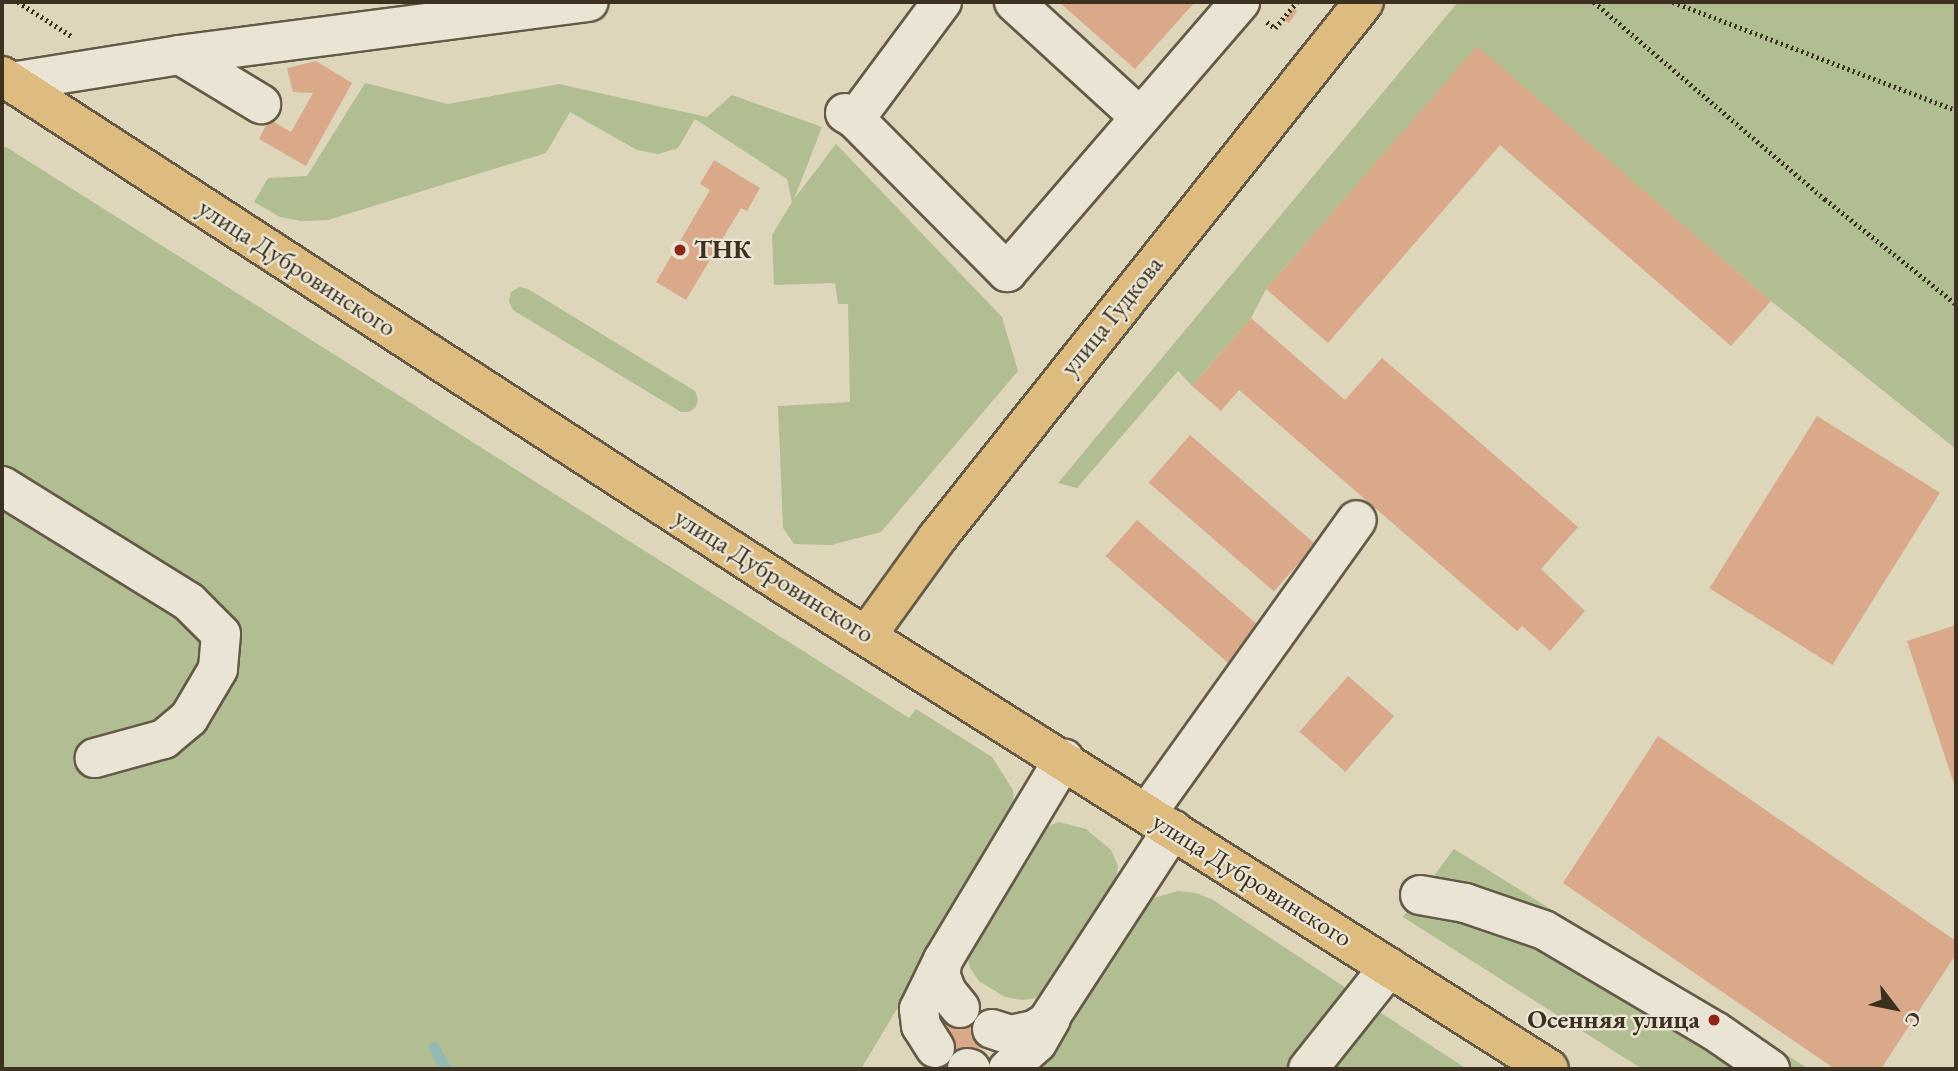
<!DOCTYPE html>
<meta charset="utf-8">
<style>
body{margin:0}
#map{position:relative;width:1958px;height:1071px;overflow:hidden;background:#ddd6bb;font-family:"EB Garamond",serif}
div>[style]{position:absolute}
.green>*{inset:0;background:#b0be91}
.stream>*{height:10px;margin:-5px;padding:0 5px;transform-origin:5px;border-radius:5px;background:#93b9b4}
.building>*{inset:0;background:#d9a98a;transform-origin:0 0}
.path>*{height:4.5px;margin-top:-2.25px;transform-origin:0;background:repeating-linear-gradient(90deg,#3c3020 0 2px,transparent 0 5.5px)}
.roads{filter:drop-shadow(2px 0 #645a47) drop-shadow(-2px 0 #645a47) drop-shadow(0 2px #645a47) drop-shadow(0 -2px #645a47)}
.minor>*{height:38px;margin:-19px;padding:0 19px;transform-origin:19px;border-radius:19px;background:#e9e4d3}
.major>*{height:38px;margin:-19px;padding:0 19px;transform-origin:19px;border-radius:19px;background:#debb7e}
.dots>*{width:19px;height:19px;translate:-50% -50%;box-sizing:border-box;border:4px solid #e9e4d3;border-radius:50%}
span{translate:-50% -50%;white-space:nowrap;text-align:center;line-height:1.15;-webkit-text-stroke:5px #e9e4d3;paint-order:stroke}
.poi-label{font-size:26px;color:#3c3020;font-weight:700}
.left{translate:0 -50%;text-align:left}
.right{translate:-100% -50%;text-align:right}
.street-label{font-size:26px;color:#3c3020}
.frame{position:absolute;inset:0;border:4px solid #3c3020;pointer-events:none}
.north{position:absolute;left:1860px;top:973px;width:70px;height:70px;-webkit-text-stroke:5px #e9e4d3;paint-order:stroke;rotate:122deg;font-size:19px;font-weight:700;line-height:28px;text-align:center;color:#3c3020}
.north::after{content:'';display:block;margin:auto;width:24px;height:32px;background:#3c3020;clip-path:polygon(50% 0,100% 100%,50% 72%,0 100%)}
</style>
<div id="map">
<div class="green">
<div style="clip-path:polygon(1458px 2px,1956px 2px,1956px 449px,1771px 301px,1477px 47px,1266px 289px,1251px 318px,1192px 386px,1178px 371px,1077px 488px,1058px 483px)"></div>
<div style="clip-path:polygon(365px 83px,448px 104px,559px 84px,707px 117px,732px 95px,822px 127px,794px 199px,836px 144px,1002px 317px,1018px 371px,881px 532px,831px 545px,794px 544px,783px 528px,778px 406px,850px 402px,848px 304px,838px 304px,835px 283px,774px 285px,772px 235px,792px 202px,787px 179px,695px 119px,678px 148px,658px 154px,637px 150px,570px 112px,546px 153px,328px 220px,301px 221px,280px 217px,254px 202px,268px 178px,307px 176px)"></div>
<div style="clip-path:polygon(6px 147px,909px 718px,916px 709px,992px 757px,1013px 790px,1014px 805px,1009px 822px,861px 1069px,2px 1069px,2px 149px)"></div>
<div style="clip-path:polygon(519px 287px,528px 289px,695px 391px,698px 399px,696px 407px,689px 412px,681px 412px,513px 310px,509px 302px,511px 292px)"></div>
<div style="clip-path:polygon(1059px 822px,1086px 829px,1111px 850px,1118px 866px,1115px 886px,1047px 991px,1036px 998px,1023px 1000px,1005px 997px,979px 981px,970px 968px,967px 953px,1043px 828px)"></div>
<div style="clip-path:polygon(1454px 849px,1809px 1069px,1642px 1069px,1403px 917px)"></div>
<div style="clip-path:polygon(1178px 891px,1196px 893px,1213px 900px,1355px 994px,1288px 1069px,1034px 1069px,1143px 901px)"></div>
<div style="clip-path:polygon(1378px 1011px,1467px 1069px,1331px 1069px)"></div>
</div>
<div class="stream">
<div style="left:434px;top:1047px;width:25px;rotate:61deg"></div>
</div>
<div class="building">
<div style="clip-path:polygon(1059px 2px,1195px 2px,1135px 69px)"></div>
<div style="clip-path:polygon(1293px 8px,1297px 11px,1289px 23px,1284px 20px)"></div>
<div style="clip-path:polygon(1477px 46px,1771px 301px,1731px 346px,1500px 145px,1328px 343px,1266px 289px)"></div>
<div style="clip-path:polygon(316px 61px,352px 83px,306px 166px,259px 139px,269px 119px,291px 132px,313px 93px,293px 92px,287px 68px)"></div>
<div style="clip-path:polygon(714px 160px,760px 188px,747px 211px,741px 208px,686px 300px,656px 282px,710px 190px,700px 184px)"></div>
<div style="clip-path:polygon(1251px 318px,1345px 400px,1382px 358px,1578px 527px,1541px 569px,1585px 611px,1550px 651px,1522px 626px,1517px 631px,1239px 390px,1221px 411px,1192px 386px)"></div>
<div style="left:1817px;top:416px;width:145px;height:203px;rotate:32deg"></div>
<div style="left:1190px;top:435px;width:166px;height:63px;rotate:41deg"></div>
<div style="left:1137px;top:520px;width:162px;height:48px;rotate:41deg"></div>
<div style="clip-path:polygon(1956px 625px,1956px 790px,1907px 641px)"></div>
<div style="left:1348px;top:676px;width:61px;height:74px;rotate:41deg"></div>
<div style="clip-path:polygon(1658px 736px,1956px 941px,1956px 954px,1881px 1069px,1835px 1069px,1563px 883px)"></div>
<div style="clip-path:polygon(963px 1004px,995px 1024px,966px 1069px,922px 1069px)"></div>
</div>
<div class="path">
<div style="left:18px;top:2px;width:65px;rotate:32.5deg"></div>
<div style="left:1594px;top:2px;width:304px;rotate:40.5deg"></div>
<div style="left:1825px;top:199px;width:168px;rotate:38.7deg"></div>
<div style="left:1673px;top:2px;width:303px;rotate:20.9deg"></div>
<div style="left:1267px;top:22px;width:10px;rotate:37deg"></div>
<div style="left:1275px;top:28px;width:34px;rotate:-50deg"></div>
</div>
<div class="roads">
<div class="minor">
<div style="left:1014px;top:2px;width:171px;rotate:42.4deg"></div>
<div style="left:180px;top:55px;width:95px;rotate:31.2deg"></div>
<div style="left:11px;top:82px;width:171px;rotate:-9.1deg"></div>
<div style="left:180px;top:55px;width:412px;rotate:-7.4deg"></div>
<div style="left:845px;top:113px;width:12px;rotate:31deg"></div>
<div style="left:855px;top:119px;width:216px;rotate:45.2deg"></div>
<div style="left:1007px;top:272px;width:357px;rotate:-49.2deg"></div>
<div style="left:855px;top:119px;width:146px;rotate:-53.4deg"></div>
<div style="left:2px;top:486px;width:220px;rotate:31.8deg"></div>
<div style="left:189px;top:602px;width:45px;rotate:45deg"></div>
<div style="left:221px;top:634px;width:35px;rotate:95deg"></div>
<div style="left:218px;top:669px;width:57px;rotate:120.6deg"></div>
<div style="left:189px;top:718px;width:33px;rotate:140deg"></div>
<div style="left:164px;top:739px;width:72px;rotate:164.6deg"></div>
<div style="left:1147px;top:813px;width:360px;rotate:-54.4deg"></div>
<div style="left:1420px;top:895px;width:46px;rotate:10.1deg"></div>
<div style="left:1465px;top:903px;width:83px;rotate:18.9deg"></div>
<div style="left:1544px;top:930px;width:199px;rotate:30.6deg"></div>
<div style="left:1715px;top:1031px;width:67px;rotate:34.6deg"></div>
<div style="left:960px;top:1008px;width:21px;rotate:-129deg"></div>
<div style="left:947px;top:992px;width:19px;rotate:-111deg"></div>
<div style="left:940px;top:974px;width:14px;rotate:-78deg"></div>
<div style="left:943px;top:960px;width:235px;rotate:-59deg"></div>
<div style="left:992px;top:1029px;width:19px;rotate:18deg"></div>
<div style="left:1010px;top:1035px;width:25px;rotate:-12deg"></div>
<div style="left:1034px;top:1030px;width:15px;rotate:-32deg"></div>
<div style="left:1047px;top:1022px;width:230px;rotate:-56.9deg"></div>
<div style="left:935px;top:1048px;width:26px;rotate:-122deg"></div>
<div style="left:921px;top:1026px;width:17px;rotate:-97deg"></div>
<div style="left:919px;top:1009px;width:55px;rotate:-63.9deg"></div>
<div style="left:967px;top:1068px;width:4px;rotate:14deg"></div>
<div style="left:1008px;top:1069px;width:39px;rotate:-42deg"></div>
<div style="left:1037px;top:1043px;width:28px;rotate:-60deg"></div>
<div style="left:1308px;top:1069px;width:130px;rotate:-51.5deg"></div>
</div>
<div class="major">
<div style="left:2px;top:76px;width:934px;rotate:33.03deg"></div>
<div style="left:785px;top:585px;width:904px;rotate:32.35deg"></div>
<div style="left:867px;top:635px;width:120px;rotate:-54.2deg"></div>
<div style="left:937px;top:538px;width:685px;rotate:-51.46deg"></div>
</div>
</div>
<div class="dots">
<div style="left:680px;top:250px;background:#8f2418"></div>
<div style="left:1714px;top:1020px;background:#8f2418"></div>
</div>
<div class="poi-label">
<span class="left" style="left:694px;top:250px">ТНК</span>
<span class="right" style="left:1700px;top:1020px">Осенняя улица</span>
</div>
<div class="street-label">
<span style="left:297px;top:268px;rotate:33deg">улица Дубровинского</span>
<span style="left:1112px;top:316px;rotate:-51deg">улица Гудкова</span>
<span style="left:774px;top:576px;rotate:32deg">улица Дубровинского</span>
<span style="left:1252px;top:880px;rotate:32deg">улица Дубровинского</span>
</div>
<div class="frame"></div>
<div class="north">С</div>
</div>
